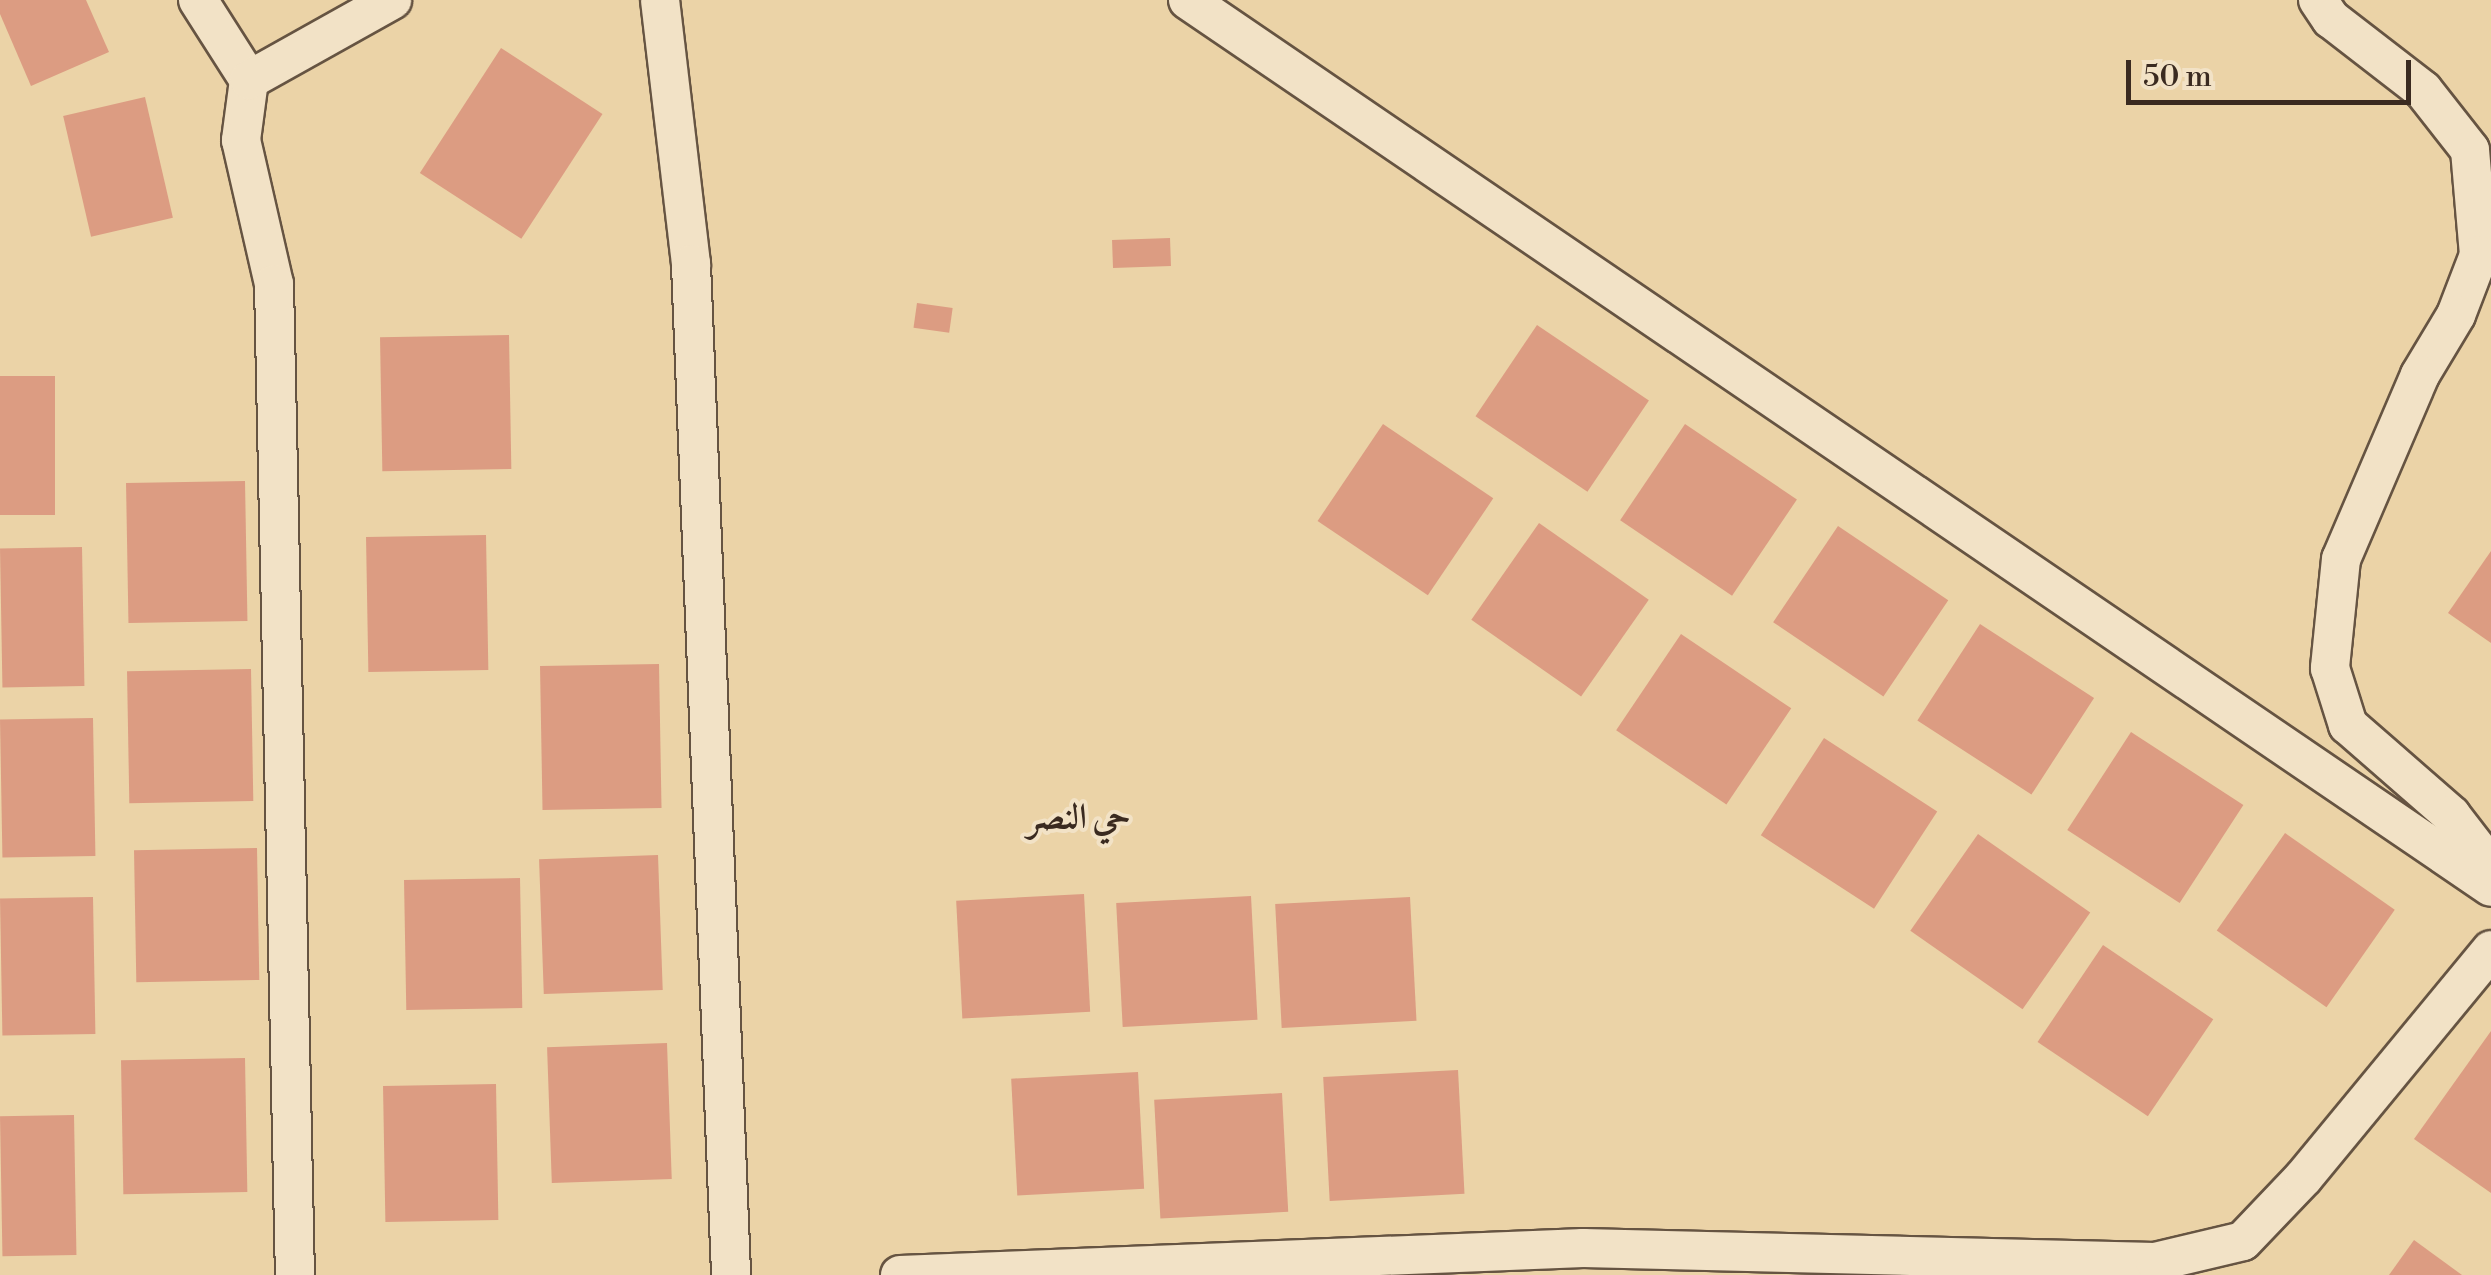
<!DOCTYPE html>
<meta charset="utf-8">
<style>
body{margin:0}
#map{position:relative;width:2491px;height:1275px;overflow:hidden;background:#ebd3a7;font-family:"Libre Bodoni",Amiri,serif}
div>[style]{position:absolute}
.building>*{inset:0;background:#dc9c82;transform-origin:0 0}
.roads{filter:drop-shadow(2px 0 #665442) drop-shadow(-2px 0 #665442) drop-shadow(0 2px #665442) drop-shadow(0 -2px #665442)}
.minor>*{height:38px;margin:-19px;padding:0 19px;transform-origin:19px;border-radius:19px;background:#f2e2c6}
span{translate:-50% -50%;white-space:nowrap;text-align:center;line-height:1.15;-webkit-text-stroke:8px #f2e2c6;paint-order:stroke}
.neighbourhood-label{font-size:35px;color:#3a2a20;font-weight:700}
.scale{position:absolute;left:2126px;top:60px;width:285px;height:45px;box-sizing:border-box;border:5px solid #3a2a20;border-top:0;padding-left:12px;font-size:30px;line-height:35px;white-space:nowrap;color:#3a2a20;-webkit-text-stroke:8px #f2e2c6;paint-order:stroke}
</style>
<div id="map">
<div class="building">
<div style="clip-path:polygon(0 0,86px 0,109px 52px,31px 86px,0 14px)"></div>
<div style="left:501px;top:48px;width:121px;height:149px;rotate:33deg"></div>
<div style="left:145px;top:97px;width:124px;height:84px;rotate:77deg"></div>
<div style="left:1170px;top:238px;width:28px;height:58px;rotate:88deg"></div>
<div style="left:917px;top:303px;width:36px;height:25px;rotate:8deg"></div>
<div style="left:1537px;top:325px;width:135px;height:110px;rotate:34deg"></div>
<div style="left:509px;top:335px;width:134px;height:129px;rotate:89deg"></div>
<div style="left:0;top:376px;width:55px;height:139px"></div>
<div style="left:1383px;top:424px;width:133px;height:117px;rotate:34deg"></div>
<div style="left:1685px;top:424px;width:135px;height:116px;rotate:34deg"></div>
<div style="left:245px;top:481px;width:140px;height:119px;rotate:89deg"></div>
<div style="left:1539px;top:523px;width:134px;height:118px;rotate:35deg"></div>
<div style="left:1838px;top:526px;width:133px;height:116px;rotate:34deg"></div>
<div style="left:486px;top:535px;width:135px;height:120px;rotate:89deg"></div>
<div style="left:82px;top:547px;width:139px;height:82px;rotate:89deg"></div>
<div style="clip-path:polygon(2491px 551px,2491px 643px,2448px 613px)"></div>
<div style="left:1980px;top:624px;width:136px;height:115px;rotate:33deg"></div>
<div style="left:1681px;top:634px;width:133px;height:116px;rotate:34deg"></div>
<div style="left:659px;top:664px;width:144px;height:119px;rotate:89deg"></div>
<div style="left:251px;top:669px;width:132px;height:124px;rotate:89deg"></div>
<div style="left:93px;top:718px;width:138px;height:93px;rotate:89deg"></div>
<div style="left:2131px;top:732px;width:134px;height:117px;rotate:33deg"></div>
<div style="left:1824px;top:738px;width:135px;height:116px;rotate:33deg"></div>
<div style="left:2285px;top:833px;width:134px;height:119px;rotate:35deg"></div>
<div style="left:1978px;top:834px;width:137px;height:118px;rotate:35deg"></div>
<div style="left:257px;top:848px;width:132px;height:123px;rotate:89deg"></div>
<div style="left:658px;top:855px;width:135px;height:119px;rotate:88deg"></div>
<div style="left:520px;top:878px;width:130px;height:116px;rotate:89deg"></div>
<div style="left:1084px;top:894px;width:118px;height:128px;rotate:87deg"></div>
<div style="left:1251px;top:896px;width:124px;height:135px;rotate:87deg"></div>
<div style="left:93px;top:897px;width:137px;height:93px;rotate:89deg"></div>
<div style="left:1410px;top:897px;width:124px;height:135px;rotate:87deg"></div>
<div style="left:2103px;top:945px;width:133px;height:117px;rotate:34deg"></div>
<div style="clip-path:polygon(2491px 1031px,2491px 1193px,2414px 1139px)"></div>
<div style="left:667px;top:1043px;width:136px;height:120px;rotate:88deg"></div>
<div style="left:245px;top:1058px;width:134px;height:124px;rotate:89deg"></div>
<div style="left:1458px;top:1070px;width:124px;height:135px;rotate:87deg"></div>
<div style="left:1138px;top:1072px;width:117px;height:127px;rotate:87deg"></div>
<div style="left:496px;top:1084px;width:136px;height:113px;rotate:89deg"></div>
<div style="left:1282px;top:1093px;width:119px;height:128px;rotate:87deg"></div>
<div style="left:74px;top:1115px;width:140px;height:74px;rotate:89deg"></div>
<div style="clip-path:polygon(2414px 1240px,2462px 1275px,2389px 1275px)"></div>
</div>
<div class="roads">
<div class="minor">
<div style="left:198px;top:0;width:95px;rotate:57.5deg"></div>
<div style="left:249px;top:80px;width:61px;rotate:97.6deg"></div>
<div style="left:241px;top:140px;width:148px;rotate:77.1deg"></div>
<div style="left:274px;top:284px;width:991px;rotate:88.79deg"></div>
<div style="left:660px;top:0;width:266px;rotate:83.3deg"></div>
<div style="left:691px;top:264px;width:1012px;rotate:87.73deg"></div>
<div style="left:1188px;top:0;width:1576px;rotate:34.24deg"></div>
<div style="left:2318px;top:0;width:23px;rotate:56deg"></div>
<div style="left:2331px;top:19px;width:116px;rotate:37.7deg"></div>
<div style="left:2423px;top:90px;width:76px;rotate:51.9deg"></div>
<div style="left:2470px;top:150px;width:105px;rotate:85.1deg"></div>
<div style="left:2479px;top:255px;width:64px;rotate:111deg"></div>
<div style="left:2456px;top:315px;width:70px;rotate:121deg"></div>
<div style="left:2420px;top:375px;width:200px;rotate:113.2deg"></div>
<div style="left:2341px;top:559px;width:110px;rotate:95.8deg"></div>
<div style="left:2330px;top:668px;width:60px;rotate:72.5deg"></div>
<div style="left:2348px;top:725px;width:137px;rotate:41.1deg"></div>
<div style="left:2451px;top:815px;width:66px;rotate:52.4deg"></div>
<div style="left:249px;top:80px;width:164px;rotate:-29.2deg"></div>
<div style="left:900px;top:1275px;width:684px;rotate:-2.26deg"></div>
<div style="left:1583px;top:1248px;width:572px;rotate:1.4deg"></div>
<div style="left:2155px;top:1262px;width:90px;rotate:-13.4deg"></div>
<div style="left:2243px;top:1241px;width:88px;rotate:-46.4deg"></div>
<div style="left:2304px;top:1177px;width:294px;rotate:-50.5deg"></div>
</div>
</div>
<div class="neighbourhood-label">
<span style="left:1079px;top:818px">حي النصر</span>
</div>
<div class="scale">50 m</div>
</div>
